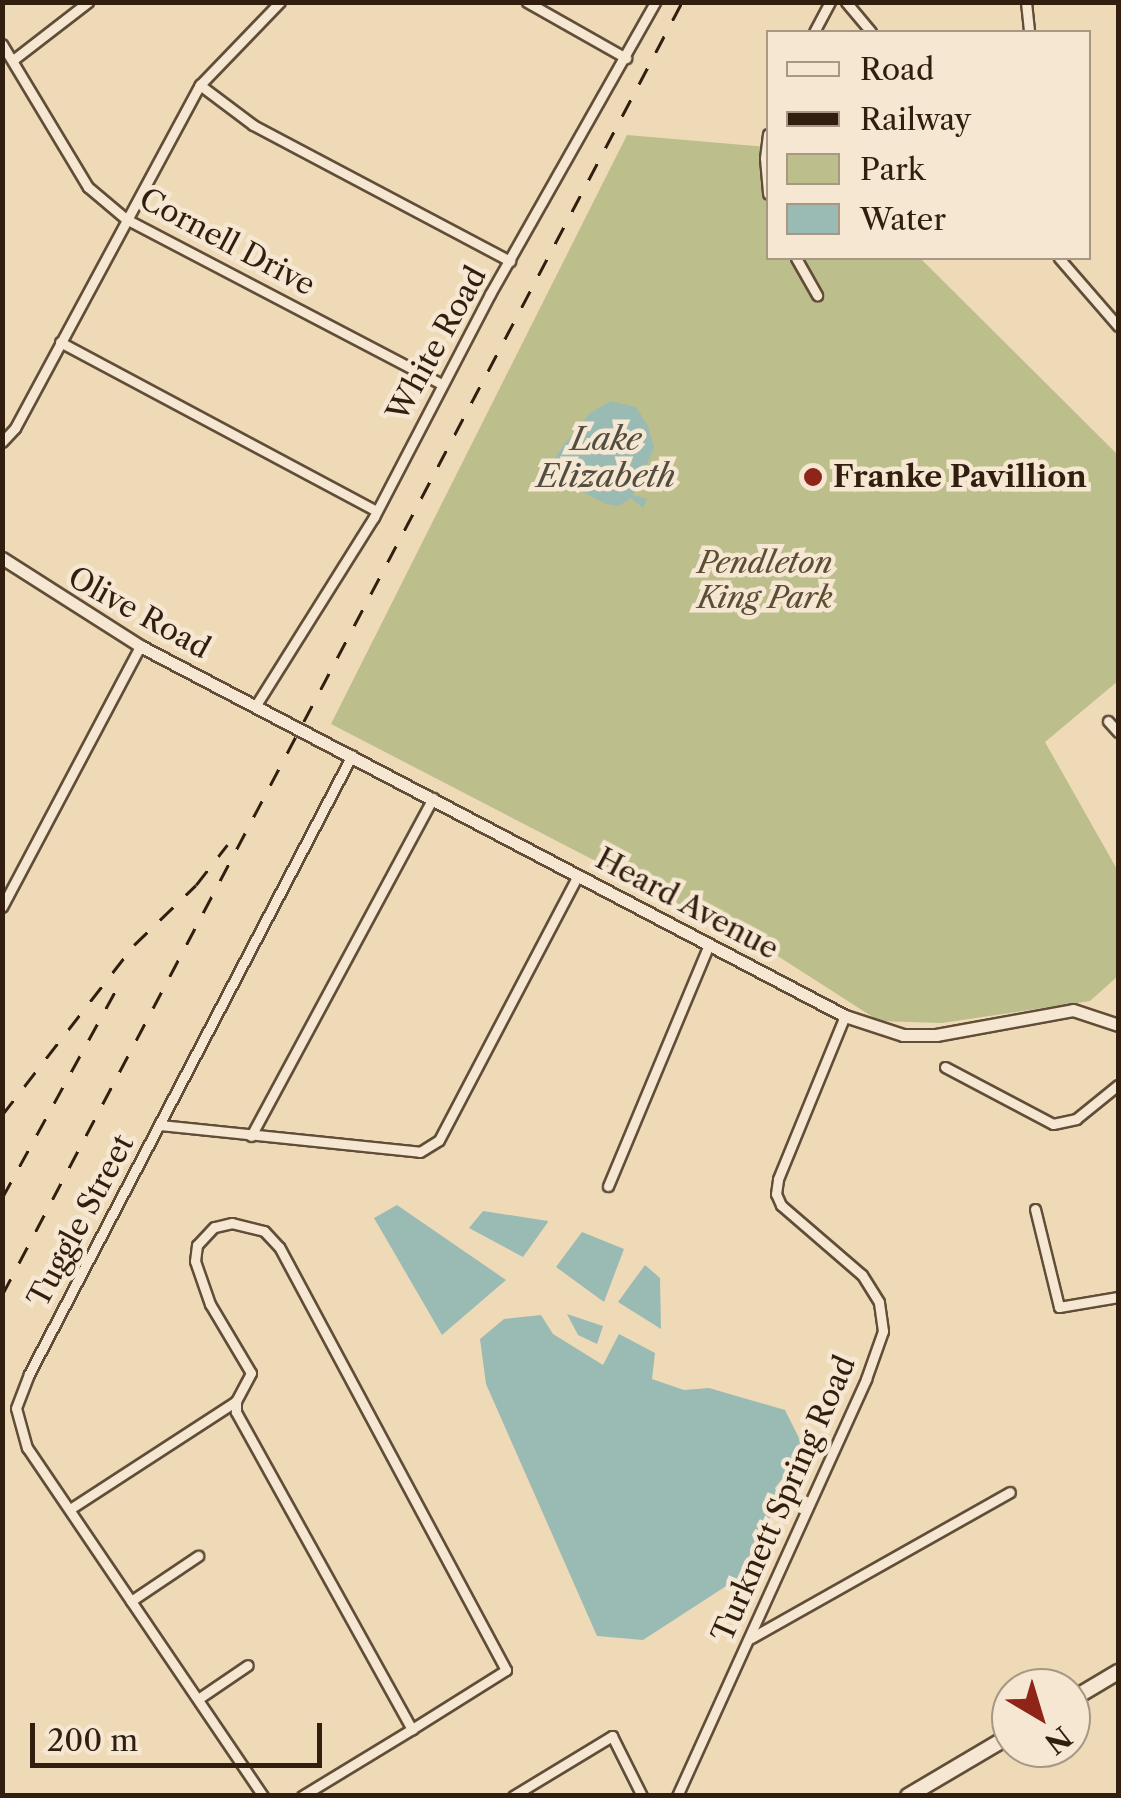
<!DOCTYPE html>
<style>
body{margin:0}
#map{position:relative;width:1121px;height:1798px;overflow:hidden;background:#efdab8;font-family:"Libre Caslon Text",serif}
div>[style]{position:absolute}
.green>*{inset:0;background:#bcbe8c}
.water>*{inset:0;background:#9abab4}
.roads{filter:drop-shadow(2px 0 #614d38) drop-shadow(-2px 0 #614d38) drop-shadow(0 2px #614d38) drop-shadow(0 -2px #614d38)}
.minor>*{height:9px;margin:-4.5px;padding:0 4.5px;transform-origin:4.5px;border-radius:4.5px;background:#f5e7d1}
.tertiary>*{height:11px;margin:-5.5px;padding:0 5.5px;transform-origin:5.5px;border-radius:5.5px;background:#f5e7d1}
.secondary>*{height:14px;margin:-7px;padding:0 7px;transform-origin:7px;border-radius:7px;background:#f5e7d1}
.rail>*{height:2.5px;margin-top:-1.25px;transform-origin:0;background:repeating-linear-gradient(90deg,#321e0e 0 18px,transparent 0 36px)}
.dots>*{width:28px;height:28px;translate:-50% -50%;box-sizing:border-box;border:5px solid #f5e7d1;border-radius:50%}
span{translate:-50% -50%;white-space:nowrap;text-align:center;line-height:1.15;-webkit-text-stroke:9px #f5e7d1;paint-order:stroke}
.street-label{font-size:30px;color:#321e0e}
.poi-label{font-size:30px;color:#321e0e;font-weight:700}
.left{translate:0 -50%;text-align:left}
.park-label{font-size:30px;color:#5b4e34;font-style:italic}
.water-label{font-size:32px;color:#514d40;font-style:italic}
.frame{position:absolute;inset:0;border:5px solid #321e0e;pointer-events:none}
.legend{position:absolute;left:766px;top:30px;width:325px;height:230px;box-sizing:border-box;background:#f5e7d1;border:2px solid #a79783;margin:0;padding:12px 18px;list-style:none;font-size:30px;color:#321e0e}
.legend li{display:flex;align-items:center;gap:20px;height:50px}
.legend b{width:50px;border:2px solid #a79783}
.north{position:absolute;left:991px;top:1668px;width:100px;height:100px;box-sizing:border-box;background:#f5e7d1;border:2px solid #a79783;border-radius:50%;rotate:142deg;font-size:28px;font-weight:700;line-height:40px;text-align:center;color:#321e0e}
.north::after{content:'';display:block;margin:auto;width:35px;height:45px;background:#8f2418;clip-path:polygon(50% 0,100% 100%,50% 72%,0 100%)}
.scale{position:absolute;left:30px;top:1723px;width:292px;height:45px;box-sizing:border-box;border:5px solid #321e0e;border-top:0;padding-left:12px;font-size:30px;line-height:35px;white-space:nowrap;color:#321e0e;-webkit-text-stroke:8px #f5e7d1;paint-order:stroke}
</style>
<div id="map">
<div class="green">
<div style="clip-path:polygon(627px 135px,768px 147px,768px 258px,920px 258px,1118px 455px,1118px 681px,1045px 742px,1118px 871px,1118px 976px,1090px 1001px,942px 1023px,879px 1021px,773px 953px,331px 724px)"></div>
</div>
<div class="water">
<div style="clip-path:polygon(611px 401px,636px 407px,648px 426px,654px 448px,633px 495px,647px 499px,643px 508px,631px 498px,618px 506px,607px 504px,556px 479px,556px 457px,563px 446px,590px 413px)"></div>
<div style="clip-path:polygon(397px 1205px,506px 1280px,442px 1335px,374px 1218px)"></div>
<div style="clip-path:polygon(483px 1211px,548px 1221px,548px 1222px,523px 1257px,469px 1228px)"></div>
<div style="clip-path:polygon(582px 1232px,624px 1249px,604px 1302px,556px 1267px)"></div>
<div style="clip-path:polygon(645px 1265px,660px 1278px,661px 1329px,618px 1302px)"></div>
<div style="clip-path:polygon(567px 1314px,603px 1326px,597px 1344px,578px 1335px)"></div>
<div style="clip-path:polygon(541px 1315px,553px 1334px,603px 1365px,619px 1334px,655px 1353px,652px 1379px,684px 1390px,709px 1388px,785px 1410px,805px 1450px,775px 1488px,779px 1501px,737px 1579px,643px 1640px,597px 1636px,486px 1384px,480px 1339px,504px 1319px)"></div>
</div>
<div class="roads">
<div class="minor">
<div style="left:527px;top:2px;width:114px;rotate:29.5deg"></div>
<div style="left:846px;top:2px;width:39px;rotate:50deg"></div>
<div style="left:1026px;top:2px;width:30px;rotate:84deg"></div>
<div style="left:814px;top:32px;width:34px;rotate:-62deg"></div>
<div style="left:2px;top:44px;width:167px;rotate:59deg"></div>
<div style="left:88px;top:187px;width:50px;rotate:40.1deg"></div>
<div style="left:126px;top:219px;width:356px;rotate:27.6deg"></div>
<div style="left:13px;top:60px;width:95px;rotate:-37.7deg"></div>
<div style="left:200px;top:85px;width:66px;rotate:37deg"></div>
<div style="left:253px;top:125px;width:291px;rotate:27.9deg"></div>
<div style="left:768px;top:134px;width:24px;rotate:97deg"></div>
<div style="left:765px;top:158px;width:36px;rotate:85deg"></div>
<div style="left:796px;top:258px;width:43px;rotate:60.4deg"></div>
<div style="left:1059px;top:258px;width:90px;rotate:49.1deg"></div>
<div style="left:60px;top:342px;width:358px;rotate:28.1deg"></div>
<div style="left:2px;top:442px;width:19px;rotate:-47deg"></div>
<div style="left:15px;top:428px;width:390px;rotate:-61.7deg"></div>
<div style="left:200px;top:85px;width:115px;rotate:-46.1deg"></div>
<div style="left:256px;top:705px;width:222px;rotate:-57.9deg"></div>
<div style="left:374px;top:517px;width:251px;rotate:-62.5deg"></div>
<div style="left:490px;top:294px;width:335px;rotate:-60.5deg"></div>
<div style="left:1108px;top:721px;width:15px;rotate:48deg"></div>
<div style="left:2px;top:907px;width:295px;rotate:-62.1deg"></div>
<div style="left:945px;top:1067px;width:122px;rotate:27.8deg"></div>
<div style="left:1053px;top:1124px;width:24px;rotate:-12deg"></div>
<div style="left:1076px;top:1119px;width:54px;rotate:-39deg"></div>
<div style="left:160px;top:1125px;width:261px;rotate:5.9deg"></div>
<div style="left:420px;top:1152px;width:22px;rotate:-32deg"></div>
<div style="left:439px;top:1140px;width:299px;rotate:-62.3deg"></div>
<div style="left:251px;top:1136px;width:384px;rotate:-61.7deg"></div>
<div style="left:608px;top:1186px;width:261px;rotate:-67.3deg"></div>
<div style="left:1035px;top:1209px;width:101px;rotate:76.2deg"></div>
<div style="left:1059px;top:1307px;width:60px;rotate:-9.6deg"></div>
<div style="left:70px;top:1509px;width:198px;rotate:-33deg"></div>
<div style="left:131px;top:1601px;width:81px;rotate:-33.9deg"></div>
<div style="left:751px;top:1638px;width:297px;rotate:-29.4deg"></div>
<div style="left:198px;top:1699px;width:60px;rotate:-34.2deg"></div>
<div style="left:263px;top:1796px;width:420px;rotate:-124.1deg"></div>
<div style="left:27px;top:1448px;width:41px;rotate:-105.4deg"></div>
<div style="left:16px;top:1408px;width:36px;rotate:-69deg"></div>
<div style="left:29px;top:1374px;width:698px;rotate:-62.44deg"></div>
<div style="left:302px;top:1796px;width:129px;rotate:-31.3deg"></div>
<div style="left:412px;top:1729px;width:111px;rotate:-32.1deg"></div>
<div style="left:506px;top:1670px;width:480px;rotate:-118.2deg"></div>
<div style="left:279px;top:1247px;width:22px;rotate:-133deg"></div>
<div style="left:264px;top:1231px;width:33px;rotate:-166deg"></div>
<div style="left:232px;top:1223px;width:18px;rotate:167deg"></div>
<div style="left:214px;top:1227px;width:25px;rotate:133deg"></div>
<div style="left:197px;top:1245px;width:16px;rotate:97deg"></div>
<div style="left:195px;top:1261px;width:46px;rotate:70.8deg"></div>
<div style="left:210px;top:1304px;width:80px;rotate:59.3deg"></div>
<div style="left:251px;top:1373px;width:32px;rotate:118deg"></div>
<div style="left:236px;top:1401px;width:11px;rotate:90deg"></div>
<div style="left:236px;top:1412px;width:363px;rotate:61deg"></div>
<div style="left:513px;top:1796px;width:116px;rotate:-31.2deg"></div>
<div style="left:612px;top:1736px;width:67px;rotate:63.4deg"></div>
<div style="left:677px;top:1796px;width:458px;rotate:-65.6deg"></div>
<div style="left:866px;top:1379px;width:51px;rotate:-70.5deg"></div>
<div style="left:883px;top:1331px;width:29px;rotate:-98deg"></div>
<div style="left:879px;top:1302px;width:32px;rotate:-122deg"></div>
<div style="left:862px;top:1275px;width:107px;rotate:-139.2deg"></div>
<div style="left:781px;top:1205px;width:12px;rotate:-114deg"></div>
<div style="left:776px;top:1194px;width:15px;rotate:-82deg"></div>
<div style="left:778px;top:1179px;width:176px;rotate:-67.7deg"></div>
</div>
<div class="tertiary">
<div style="left:2px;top:558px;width:164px;rotate:32.5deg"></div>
<div style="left:140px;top:646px;width:796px;rotate:27.69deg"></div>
<div style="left:845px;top:1016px;width:61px;rotate:18.1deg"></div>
<div style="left:903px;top:1035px;width:33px"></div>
<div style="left:936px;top:1035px;width:139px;rotate:-10.3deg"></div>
<div style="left:1073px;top:1010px;width:47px;rotate:18.4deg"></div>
</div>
<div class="secondary">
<div style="left:1071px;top:1700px;width:55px;rotate:-30.8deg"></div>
<div style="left:908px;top:1796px;width:120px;rotate:-30.6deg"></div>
</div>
</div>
<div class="rail">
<div style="left:2px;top:1115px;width:215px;rotate:-52.2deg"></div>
<div style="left:134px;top:945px;width:86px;rotate:-44.1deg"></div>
<div style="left:196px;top:885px;width:51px;rotate:-52.2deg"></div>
<div style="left:2px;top:1198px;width:250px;rotate:-61.3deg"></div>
<div style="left:2px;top:1295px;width:1461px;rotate:-62.26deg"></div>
</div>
<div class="dots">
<div style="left:813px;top:477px;background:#8f2418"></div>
</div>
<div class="street-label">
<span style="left:227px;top:242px;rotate:28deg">Cornell Drive</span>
<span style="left:437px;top:344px;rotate:-61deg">White Road</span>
<span style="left:139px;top:613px;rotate:29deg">Olive Road</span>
<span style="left:687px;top:904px;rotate:28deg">Heard Avenue</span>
<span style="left:81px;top:1221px;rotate:-62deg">Tuggle Street</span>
<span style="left:784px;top:1499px;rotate:-66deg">Turknett Spring Road</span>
</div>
<div class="poi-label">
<span class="left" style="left:833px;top:477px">Franke Pavillion</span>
</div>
<div class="park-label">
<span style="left:765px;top:580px">Pendleton<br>King Park</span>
</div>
<div class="water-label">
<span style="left:606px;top:458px">Lake<br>Elizabeth</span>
</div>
<div class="frame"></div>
<ul class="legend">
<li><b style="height:12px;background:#f5e7d1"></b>Road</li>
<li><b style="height:12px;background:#321e0e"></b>Railway</li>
<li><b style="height:28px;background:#bcbe8c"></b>Park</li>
<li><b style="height:28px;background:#9abab4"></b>Water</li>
</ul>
<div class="north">N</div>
<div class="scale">200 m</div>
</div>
